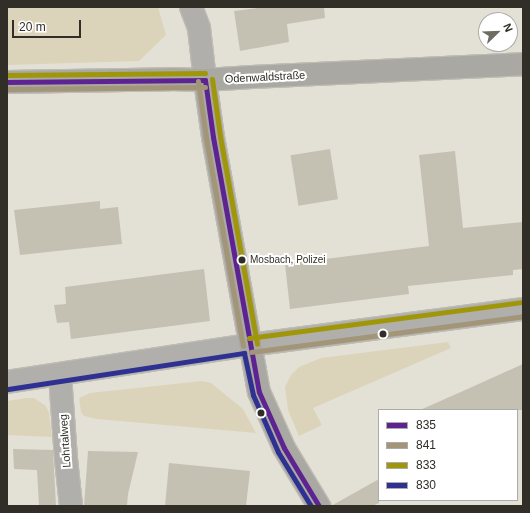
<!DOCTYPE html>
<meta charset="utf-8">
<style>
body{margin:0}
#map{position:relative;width:530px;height:513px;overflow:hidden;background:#e3e0d6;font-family:Arial,sans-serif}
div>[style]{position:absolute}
.green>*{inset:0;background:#dcd4ba}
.building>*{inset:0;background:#c5c1b2;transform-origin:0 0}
.roads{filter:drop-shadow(1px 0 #bfbcb4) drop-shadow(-1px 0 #bfbcb4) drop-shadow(0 1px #bfbcb4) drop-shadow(0 -1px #bfbcb4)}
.minor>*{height:22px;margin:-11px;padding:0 11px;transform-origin:11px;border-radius:11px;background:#b0afac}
.major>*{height:22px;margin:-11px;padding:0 11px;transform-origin:11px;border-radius:11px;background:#a9a8a3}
.bus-1>*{height:5px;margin:-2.5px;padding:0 2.5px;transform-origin:2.5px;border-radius:2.5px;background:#5d2491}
.bus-2>*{height:5px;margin:-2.5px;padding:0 2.5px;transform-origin:2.5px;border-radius:2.5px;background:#a39578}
.bus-3>*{height:5px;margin:-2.5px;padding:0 2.5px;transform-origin:2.5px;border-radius:2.5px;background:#9f9709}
.bus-4>*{height:5px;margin:-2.5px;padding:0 2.5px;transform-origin:2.5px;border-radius:2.5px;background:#2e3192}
.dots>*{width:11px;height:11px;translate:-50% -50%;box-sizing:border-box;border:2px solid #fff;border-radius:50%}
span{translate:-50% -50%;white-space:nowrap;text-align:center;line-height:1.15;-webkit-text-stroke:4px #fff;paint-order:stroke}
.bus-label{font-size:10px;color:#312e27}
.left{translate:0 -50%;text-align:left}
.street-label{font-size:11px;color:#312e27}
.frame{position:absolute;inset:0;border:8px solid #312e27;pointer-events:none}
.legend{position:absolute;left:378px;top:409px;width:140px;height:92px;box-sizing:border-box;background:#fff;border:1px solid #adaba9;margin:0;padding:5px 7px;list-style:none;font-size:12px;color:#312e27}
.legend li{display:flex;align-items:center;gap:8px;height:20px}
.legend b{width:20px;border:1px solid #adaba9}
.north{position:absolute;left:478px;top:12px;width:40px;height:40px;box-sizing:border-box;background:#fff;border:1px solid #adaba9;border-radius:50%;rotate:67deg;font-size:11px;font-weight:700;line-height:16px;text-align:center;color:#312e27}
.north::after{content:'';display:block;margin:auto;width:14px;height:18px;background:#6f6c64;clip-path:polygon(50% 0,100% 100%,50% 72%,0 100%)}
.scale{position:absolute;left:12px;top:20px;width:69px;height:18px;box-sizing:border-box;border:2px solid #312e27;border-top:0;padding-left:5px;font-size:12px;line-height:14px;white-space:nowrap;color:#312e27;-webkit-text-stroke:3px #fff;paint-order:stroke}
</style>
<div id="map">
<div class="green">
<div style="clip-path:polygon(7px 7px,158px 7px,166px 35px,139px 61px,7px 65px)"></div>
<div style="clip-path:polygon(448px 342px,451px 348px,313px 408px,322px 425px,299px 436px,288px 410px,285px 387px,291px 375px,299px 367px,321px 358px)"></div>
<div style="clip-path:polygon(202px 381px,211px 383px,243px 409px,256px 433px,97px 419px,84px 416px,81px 412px,79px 398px,90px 393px)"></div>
<div style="clip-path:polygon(27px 398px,34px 398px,46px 406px,49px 413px,52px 437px,7px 435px,7px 401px)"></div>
</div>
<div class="building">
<div style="clip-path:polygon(265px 7px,324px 7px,325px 18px,287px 24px,289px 42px,240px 51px,234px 11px)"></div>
<div style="left:330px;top:149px;width:51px;height:40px;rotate:81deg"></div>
<div style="clip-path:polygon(455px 151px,463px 228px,523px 222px,523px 269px,513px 270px,513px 275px,408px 286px,409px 294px,290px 309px,285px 264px,429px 246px,419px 155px)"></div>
<div style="clip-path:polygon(100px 201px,100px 209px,118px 207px,122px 244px,20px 255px,14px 210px)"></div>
<div style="clip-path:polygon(204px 269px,210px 321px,71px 339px,69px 322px,57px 323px,54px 305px,66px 304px,65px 287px)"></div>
<div style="clip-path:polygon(523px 364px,523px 410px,420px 410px,472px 387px)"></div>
<div style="clip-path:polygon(13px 449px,53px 450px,56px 506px,39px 506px,37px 470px,14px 469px)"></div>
<div style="clip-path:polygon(88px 451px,138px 452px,128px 494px,127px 506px,84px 506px)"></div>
<div style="clip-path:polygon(169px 463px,250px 471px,246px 506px,165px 506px)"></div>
<div style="clip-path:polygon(379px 479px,379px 503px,372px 506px,331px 506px)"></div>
</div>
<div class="roads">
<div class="minor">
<div style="left:191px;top:7px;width:22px;rotate:69deg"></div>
<div style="left:199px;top:28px;width:52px;rotate:83.4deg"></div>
<div style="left:60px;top:375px;width:84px;rotate:85.9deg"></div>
<div style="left:66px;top:459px;width:47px;rotate:83.9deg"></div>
<div style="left:7px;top:382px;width:246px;rotate:-8.7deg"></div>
<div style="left:250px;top:345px;width:275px;rotate:-7.5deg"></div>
</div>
<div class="major">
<div style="left:205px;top:80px;width:58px;rotate:82deg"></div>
<div style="left:213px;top:137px;width:259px;rotate:79.8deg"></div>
<div style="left:259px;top:392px;width:61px;rotate:65.9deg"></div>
<div style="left:284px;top:448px;width:68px;rotate:58.9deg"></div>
<div style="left:7px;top:82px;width:164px;rotate:-1deg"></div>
<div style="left:171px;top:79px;width:34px;rotate:2deg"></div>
<div style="left:205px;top:80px;width:47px;rotate:-3.7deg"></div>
<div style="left:252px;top:77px;width:271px;rotate:-2.7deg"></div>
</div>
</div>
<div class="bus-1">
<div style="left:205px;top:80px;width:58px;rotate:82deg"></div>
<div style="left:213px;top:137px;width:259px;rotate:79.8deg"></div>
<div style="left:259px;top:392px;width:61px;rotate:65.9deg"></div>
<div style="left:284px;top:448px;width:68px;rotate:58.9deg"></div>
<div style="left:7px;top:82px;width:198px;rotate:-0.6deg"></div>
</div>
<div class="bus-2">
<div style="left:198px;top:81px;width:58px;rotate:82deg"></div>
<div style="left:206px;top:138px;width:211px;rotate:79.9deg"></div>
<div style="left:7px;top:89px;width:198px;rotate:-0.6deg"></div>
<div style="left:251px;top:352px;width:274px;rotate:-7.5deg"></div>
</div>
<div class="bus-3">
<div style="left:7px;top:75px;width:198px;rotate:-0.6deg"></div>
<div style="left:212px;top:79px;width:58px;rotate:82deg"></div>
<div style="left:220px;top:136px;width:211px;rotate:79.9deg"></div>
<div style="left:249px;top:338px;width:275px;rotate:-7.5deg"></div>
</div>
<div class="bus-4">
<div style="left:8px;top:389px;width:239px;rotate:-8.7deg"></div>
<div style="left:244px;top:353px;width:43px;rotate:77.9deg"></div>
<div style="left:253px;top:395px;width:62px;rotate:66.3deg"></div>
<div style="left:278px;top:452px;width:63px;rotate:58.6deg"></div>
</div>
<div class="dots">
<div style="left:242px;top:260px;background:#312e27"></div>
<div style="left:383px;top:334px;background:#312e27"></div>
<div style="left:261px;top:413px;background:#312e27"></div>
</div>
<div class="bus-label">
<span class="left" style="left:250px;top:260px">Mosbach, Polizei</span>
</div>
<div class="street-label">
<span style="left:265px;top:77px;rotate:-3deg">Odenwaldstraße</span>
<span style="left:65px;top:441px;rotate:-94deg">Lohrtalweg</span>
</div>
<div class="frame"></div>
<ul class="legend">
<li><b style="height:5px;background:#5d2491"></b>835</li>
<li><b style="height:5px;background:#a39578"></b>841</li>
<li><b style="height:5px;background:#9f9709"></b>833</li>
<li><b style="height:5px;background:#2e3192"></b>830</li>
</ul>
<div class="north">N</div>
<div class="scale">20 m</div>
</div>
